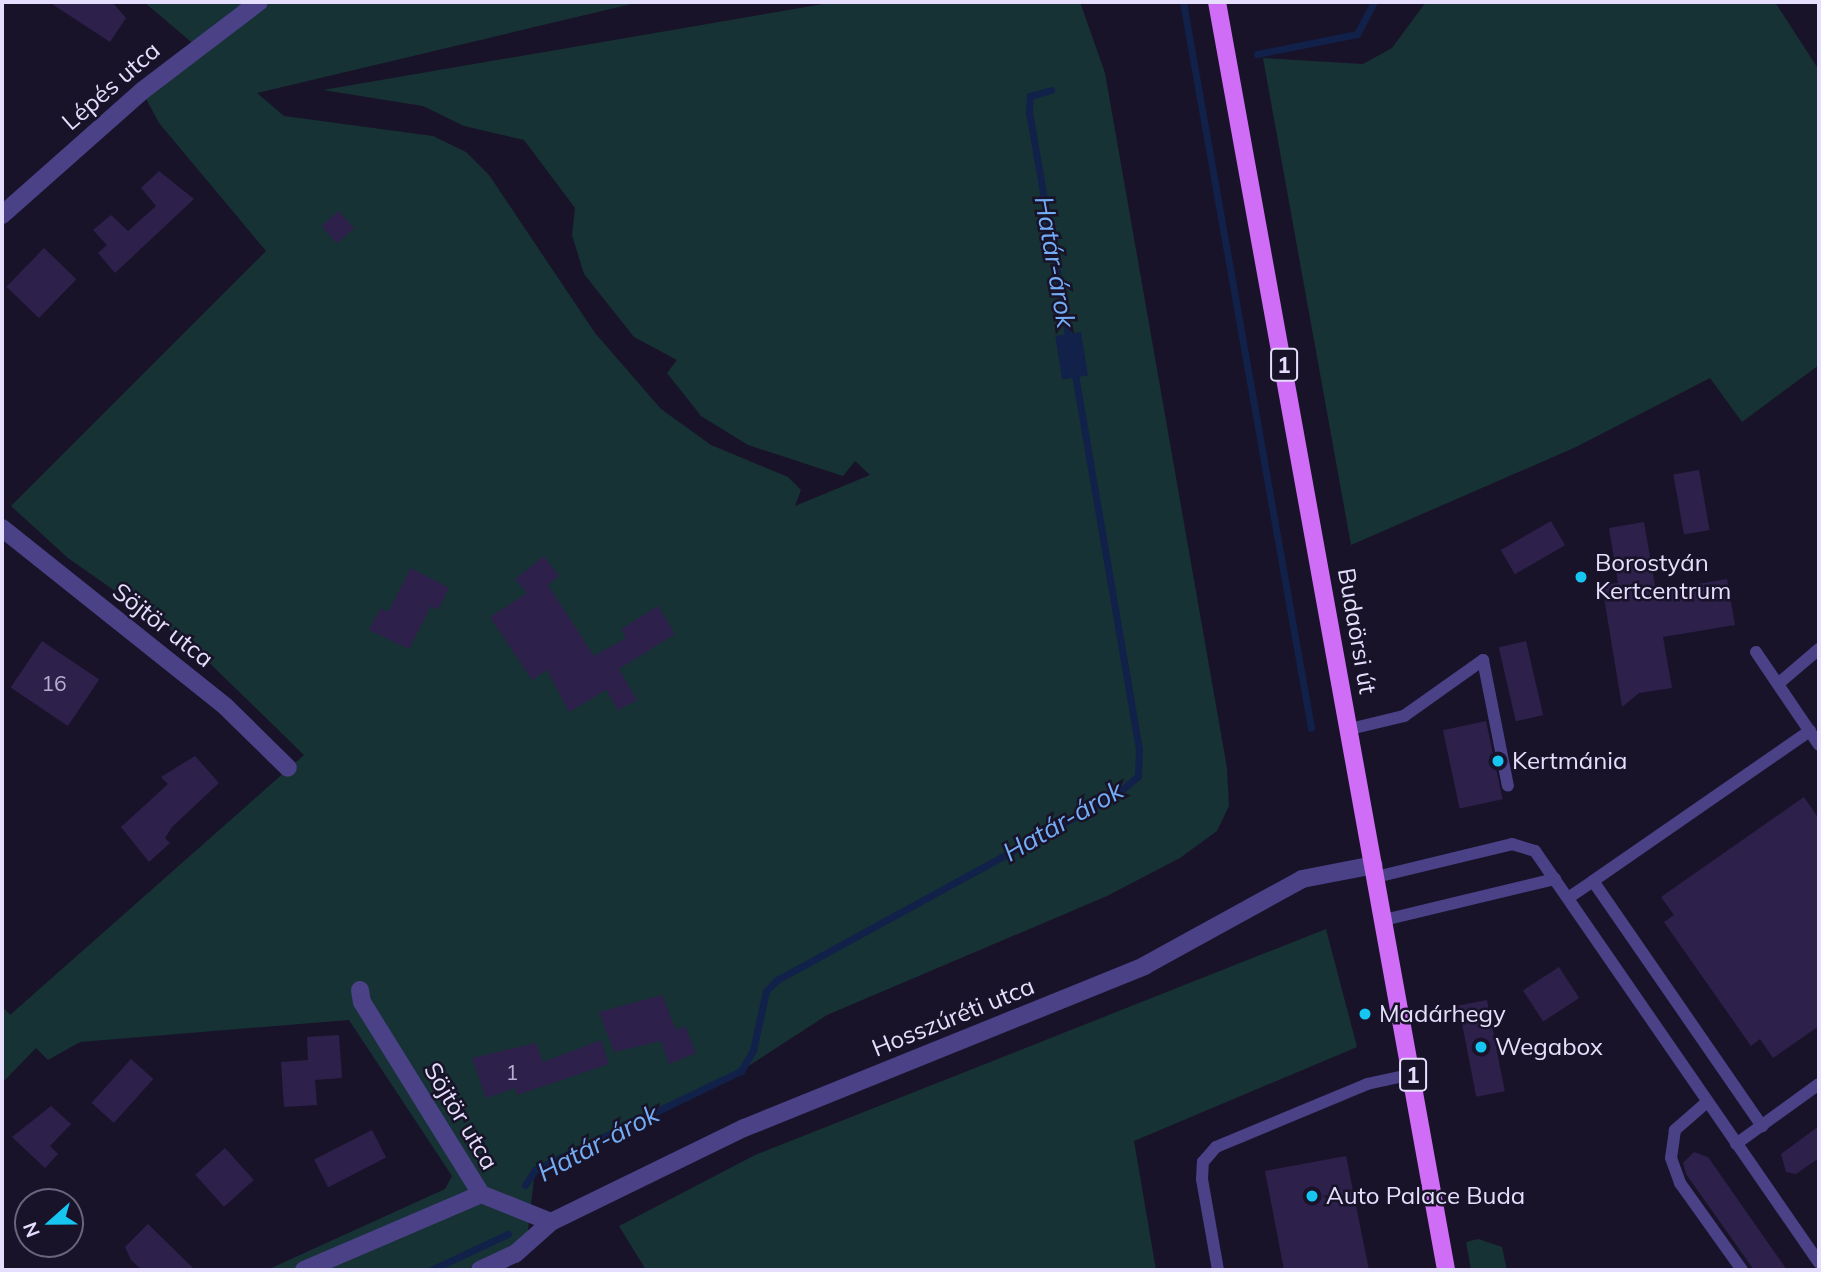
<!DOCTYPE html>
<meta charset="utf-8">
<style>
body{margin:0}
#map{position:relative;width:1821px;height:1272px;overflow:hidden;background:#19132a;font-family:Mulish,sans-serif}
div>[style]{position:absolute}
.green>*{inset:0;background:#163234}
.water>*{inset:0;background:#11214a;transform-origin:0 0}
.stream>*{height:7px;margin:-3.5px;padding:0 3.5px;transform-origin:3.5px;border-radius:3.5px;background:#11214a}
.building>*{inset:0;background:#2d204a;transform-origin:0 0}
.service>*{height:12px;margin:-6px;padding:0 6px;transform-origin:6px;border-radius:6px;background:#4a4186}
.minor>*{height:18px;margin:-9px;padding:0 9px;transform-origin:9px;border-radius:9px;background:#4a4186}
.primary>*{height:18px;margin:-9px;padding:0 9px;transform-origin:9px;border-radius:9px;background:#d06df6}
.dots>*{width:19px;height:19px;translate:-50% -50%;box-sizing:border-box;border:4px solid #19132a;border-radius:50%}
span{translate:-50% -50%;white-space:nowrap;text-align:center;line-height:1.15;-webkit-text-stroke:5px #19132a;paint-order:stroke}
.number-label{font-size:21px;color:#b7aed0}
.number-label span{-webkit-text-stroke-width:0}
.shield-label span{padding:2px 5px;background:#19132a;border:2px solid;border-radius:5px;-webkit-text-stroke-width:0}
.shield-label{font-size:23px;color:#e5defd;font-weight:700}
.street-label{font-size:24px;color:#e5defd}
.poi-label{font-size:24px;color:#e5defd}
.left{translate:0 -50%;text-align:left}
.water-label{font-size:26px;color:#73adf6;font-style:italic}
.frame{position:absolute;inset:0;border:4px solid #e5defd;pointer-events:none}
.north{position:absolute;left:14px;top:1188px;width:70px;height:70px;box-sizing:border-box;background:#19132a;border:2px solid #6b647e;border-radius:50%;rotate:249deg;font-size:19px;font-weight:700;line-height:28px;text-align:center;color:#e5defd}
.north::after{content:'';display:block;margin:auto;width:24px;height:32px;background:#17c6f0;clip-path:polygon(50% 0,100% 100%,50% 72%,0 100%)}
</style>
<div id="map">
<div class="green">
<div style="clip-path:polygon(144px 2px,640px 2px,257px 93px,284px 116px,433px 136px,466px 152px,489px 175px,595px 333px,661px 409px,711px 445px,788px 477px,801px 490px,795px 506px,870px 475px,855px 461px,843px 476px,748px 445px,701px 416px,667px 373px,677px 360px,634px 337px,584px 274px,572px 235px,575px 208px,524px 140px,464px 126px,423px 106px,323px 90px,835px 2px,1080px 2px,1105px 73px,1227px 768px,1229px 806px,1217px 831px,1180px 858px,1107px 896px,827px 1015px,741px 1071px,535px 1170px,527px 1239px,465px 1270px,267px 1270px,445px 1189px,452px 1176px,349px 1020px,80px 1042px,48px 1060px,36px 1048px,2px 1083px,2px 1006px,10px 1015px,304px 755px,189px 643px,68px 558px,11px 506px,266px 251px,159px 123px,142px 91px,196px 46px)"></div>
<div style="clip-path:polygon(1426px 2px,1775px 2px,1819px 70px,1819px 365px,1742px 422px,1710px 378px,1576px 447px,1351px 545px,1263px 58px,1363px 64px,1392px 48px)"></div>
<div style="clip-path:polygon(1326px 929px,1357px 1047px,1134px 1141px,1156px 1270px,646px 1270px,619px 1226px,755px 1155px)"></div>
<div style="clip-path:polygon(1478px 1239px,1502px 1247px,1507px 1270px,1471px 1270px,1466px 1242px)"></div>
</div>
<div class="water">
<div style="left:1081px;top:332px;width:44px;height:26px;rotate:81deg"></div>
</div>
<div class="stream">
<div style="left:1183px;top:2px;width:737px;rotate:80deg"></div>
<div style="left:1257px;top:54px;width:102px;rotate:-11.3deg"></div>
<div style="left:1357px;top:34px;width:36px;rotate:-62deg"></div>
<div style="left:1051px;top:90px;width:22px;rotate:164deg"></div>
<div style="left:1030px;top:96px;width:16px;rotate:94deg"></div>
<div style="left:1029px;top:112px;width:233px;rotate:80.1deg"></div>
<div style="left:525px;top:1185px;width:18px;rotate:-56deg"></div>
<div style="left:535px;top:1170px;width:229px;rotate:-25.7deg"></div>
<div style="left:741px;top:1071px;width:24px;rotate:-60deg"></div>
<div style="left:753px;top:1050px;width:60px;rotate:-77.6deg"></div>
<div style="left:766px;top:991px;width:16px;rotate:-45deg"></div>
<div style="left:777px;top:980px;width:389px;rotate:-28.7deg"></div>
<div style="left:1118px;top:793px;width:26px;rotate:-40deg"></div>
<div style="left:1138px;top:776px;width:27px;rotate:-88deg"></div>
<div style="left:1139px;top:749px;width:387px;rotate:-99.7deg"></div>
<div style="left:431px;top:1270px;width:85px;rotate:-25.1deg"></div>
</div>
<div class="building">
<div style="clip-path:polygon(49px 2px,112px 2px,126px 18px,110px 42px)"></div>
<div style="clip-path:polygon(159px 171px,194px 199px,115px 273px,98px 253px,107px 245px,93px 230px,111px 215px,128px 231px,156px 206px,141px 188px)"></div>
<div style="left:339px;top:211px;width:23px;height:23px;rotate:49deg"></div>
<div style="left:44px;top:248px;width:45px;height:54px;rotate:44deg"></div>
<div style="left:1699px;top:470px;width:61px;height:26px;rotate:80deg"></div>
<div style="left:1551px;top:521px;width:28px;height:58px;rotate:60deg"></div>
<div style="clip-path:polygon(1644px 522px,1656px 591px,1727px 579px,1735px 625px,1663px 637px,1672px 688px,1639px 693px,1622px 707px,1602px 585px,1618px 583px,1609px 528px)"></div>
<div style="clip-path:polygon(544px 556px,559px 576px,548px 585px,594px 656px,626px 638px,621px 629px,658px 606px,675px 634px,619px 669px,637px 700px,618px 710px,606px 690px,569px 712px,547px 670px,532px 680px,490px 617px,527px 593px,515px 579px)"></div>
<div style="clip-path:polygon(411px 568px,449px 588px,438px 610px,431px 606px,409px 649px,369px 630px,381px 608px,388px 612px)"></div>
<div style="left:42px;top:641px;width:69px;height:56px;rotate:34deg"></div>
<div style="left:1526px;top:641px;width:76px;height:28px;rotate:77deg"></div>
<div style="left:1486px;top:721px;width:80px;height:44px;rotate:78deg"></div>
<div style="clip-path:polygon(195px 756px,219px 783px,172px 827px,165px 838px,170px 843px,149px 862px,121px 827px,168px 784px,161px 777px)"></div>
<div style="clip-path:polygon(1804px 797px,1819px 819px,1819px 1026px,1773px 1058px,1760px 1039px,1751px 1046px,1664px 922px,1674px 915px,1661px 897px)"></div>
<div style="left:1559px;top:967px;width:37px;height:43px;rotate:57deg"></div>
<div style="clip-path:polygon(662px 995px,676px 1030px,685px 1026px,696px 1053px,669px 1064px,661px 1041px,614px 1052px,599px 1012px)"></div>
<div style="left:1487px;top:1000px;width:93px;height:29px;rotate:79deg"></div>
<div style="clip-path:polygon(339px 1035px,342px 1078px,315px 1080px,317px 1105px,284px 1107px,281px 1062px,308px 1060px,307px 1037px)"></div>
<div style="clip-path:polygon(601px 1040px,609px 1064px,517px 1095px,515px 1088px,486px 1098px,472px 1058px,536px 1043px,543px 1062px)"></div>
<div style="left:131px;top:1059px;width:30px;height:59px;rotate:42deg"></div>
<div style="clip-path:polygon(51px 1106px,71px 1124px,50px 1146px,58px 1154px,45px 1168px,12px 1137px)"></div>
<div style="clip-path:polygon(1819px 1126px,1819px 1158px,1796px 1174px,1786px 1172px,1781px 1154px)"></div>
<div style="left:372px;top:1130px;width:31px;height:65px;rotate:63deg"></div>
<div style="left:225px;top:1148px;width:43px;height:40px;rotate:48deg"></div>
<div style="clip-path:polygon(1694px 1152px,1708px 1157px,1787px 1270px,1754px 1270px,1686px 1174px,1683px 1163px)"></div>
<div style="clip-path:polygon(1346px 1156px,1369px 1270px,1284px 1270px,1265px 1171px)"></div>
<div style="clip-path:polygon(148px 1224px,195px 1270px,142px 1270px,131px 1260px,125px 1247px)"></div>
</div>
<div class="service">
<div style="left:1756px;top:652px;width:112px;rotate:55.9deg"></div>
<div style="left:1778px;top:684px;width:54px;rotate:-40.5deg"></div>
<div style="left:1350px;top:729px;width:56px;rotate:-13.5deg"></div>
<div style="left:1404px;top:716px;width:97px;rotate:-35.3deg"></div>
<div style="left:1483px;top:660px;width:128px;rotate:78.8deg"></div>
<div style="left:1376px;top:877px;width:140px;rotate:-13.6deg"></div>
<div style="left:1512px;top:844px;width:24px;rotate:17deg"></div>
<div style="left:1535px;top:851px;width:500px;rotate:55.4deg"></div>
<div style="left:1593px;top:881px;width:264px;rotate:-34.7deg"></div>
<div style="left:1568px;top:898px;width:30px;rotate:-34deg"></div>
<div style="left:1593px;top:881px;width:298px;rotate:55.4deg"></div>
<div style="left:1384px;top:920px;width:176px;rotate:-13.5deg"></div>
<div style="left:1707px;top:1102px;width:43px;rotate:138.8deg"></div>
<div style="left:1675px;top:1130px;width:28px;rotate:98deg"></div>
<div style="left:1671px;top:1158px;width:27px;rotate:70deg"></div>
<div style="left:1680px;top:1183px;width:107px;rotate:54.5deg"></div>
<div style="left:1736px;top:1144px;width:102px;rotate:-35.9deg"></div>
<div style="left:1218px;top:1270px;width:92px;rotate:-100deg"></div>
<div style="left:1202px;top:1179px;width:17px;rotate:-87deg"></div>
<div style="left:1203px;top:1162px;width:20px;rotate:-49deg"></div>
<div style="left:1216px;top:1147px;width:164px;rotate:-22.6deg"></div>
<div style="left:1367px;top:1084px;width:47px;rotate:-12.3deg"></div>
</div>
<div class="minor">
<div style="left:2px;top:215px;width:187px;rotate:-41.5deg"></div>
<div style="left:142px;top:91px;width:147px;rotate:-37.3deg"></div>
<div style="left:2px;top:528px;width:285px;rotate:38.6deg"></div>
<div style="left:225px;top:706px;width:88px;rotate:44.5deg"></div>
<div style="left:360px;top:990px;width:12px;rotate:81deg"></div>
<div style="left:362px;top:1002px;width:226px;rotate:58.2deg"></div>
<div style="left:304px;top:1270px;width:193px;rotate:-23.2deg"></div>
<div style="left:481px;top:1194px;width:75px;rotate:21.8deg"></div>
<div style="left:480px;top:1270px;width:38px;rotate:-25deg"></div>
<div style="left:515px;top:1254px;width:48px;rotate:-41.6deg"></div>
<div style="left:551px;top:1222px;width:215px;rotate:-26deg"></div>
<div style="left:744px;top:1128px;width:432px;rotate:-22deg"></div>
<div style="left:1144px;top:966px;width:180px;rotate:-28.8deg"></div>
<div style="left:1302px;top:879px;width:73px;rotate:-11deg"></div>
</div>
<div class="primary">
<div style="left:1217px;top:2px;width:1289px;rotate:79.76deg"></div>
</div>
<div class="dots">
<div style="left:1581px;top:577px;background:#17c6f0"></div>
<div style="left:1498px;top:761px;background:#17c6f0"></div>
<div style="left:1365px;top:1014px;background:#17c6f0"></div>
<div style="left:1481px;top:1047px;background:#17c6f0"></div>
<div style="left:1312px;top:1196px;background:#17c6f0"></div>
</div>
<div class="number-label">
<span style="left:54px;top:683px">16</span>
<span style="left:512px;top:1072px">1</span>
</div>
<div class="shield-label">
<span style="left:1284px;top:365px">1</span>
<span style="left:1413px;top:1075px">1</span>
</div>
<div class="street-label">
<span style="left:111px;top:86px;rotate:-41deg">Lépés utca</span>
<span style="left:163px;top:625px;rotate:38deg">Söjtör utca</span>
<span style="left:1357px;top:631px;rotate:80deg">Budaörsi út</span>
<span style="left:953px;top:1017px;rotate:-22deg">Hosszúréti utca</span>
<span style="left:461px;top:1116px;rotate:59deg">Söjtör utca</span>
</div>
<div class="poi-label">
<span class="left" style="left:1595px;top:577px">Borostyán<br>Kertcentrum</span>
<span class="left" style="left:1512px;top:761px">Kertmánia</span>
<span class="left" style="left:1379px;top:1014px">Madárhegy</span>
<span class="left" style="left:1495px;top:1047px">Wegabox</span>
<span class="left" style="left:1326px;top:1196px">Auto Palace Buda</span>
</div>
<div class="water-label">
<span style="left:1055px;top:262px;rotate:80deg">Határ-árok</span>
<span style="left:1063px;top:821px;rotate:-30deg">Határ-árok</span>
<span style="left:598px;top:1143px;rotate:-28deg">Határ-árok</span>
</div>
<div class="frame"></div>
<div class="north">N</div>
</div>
